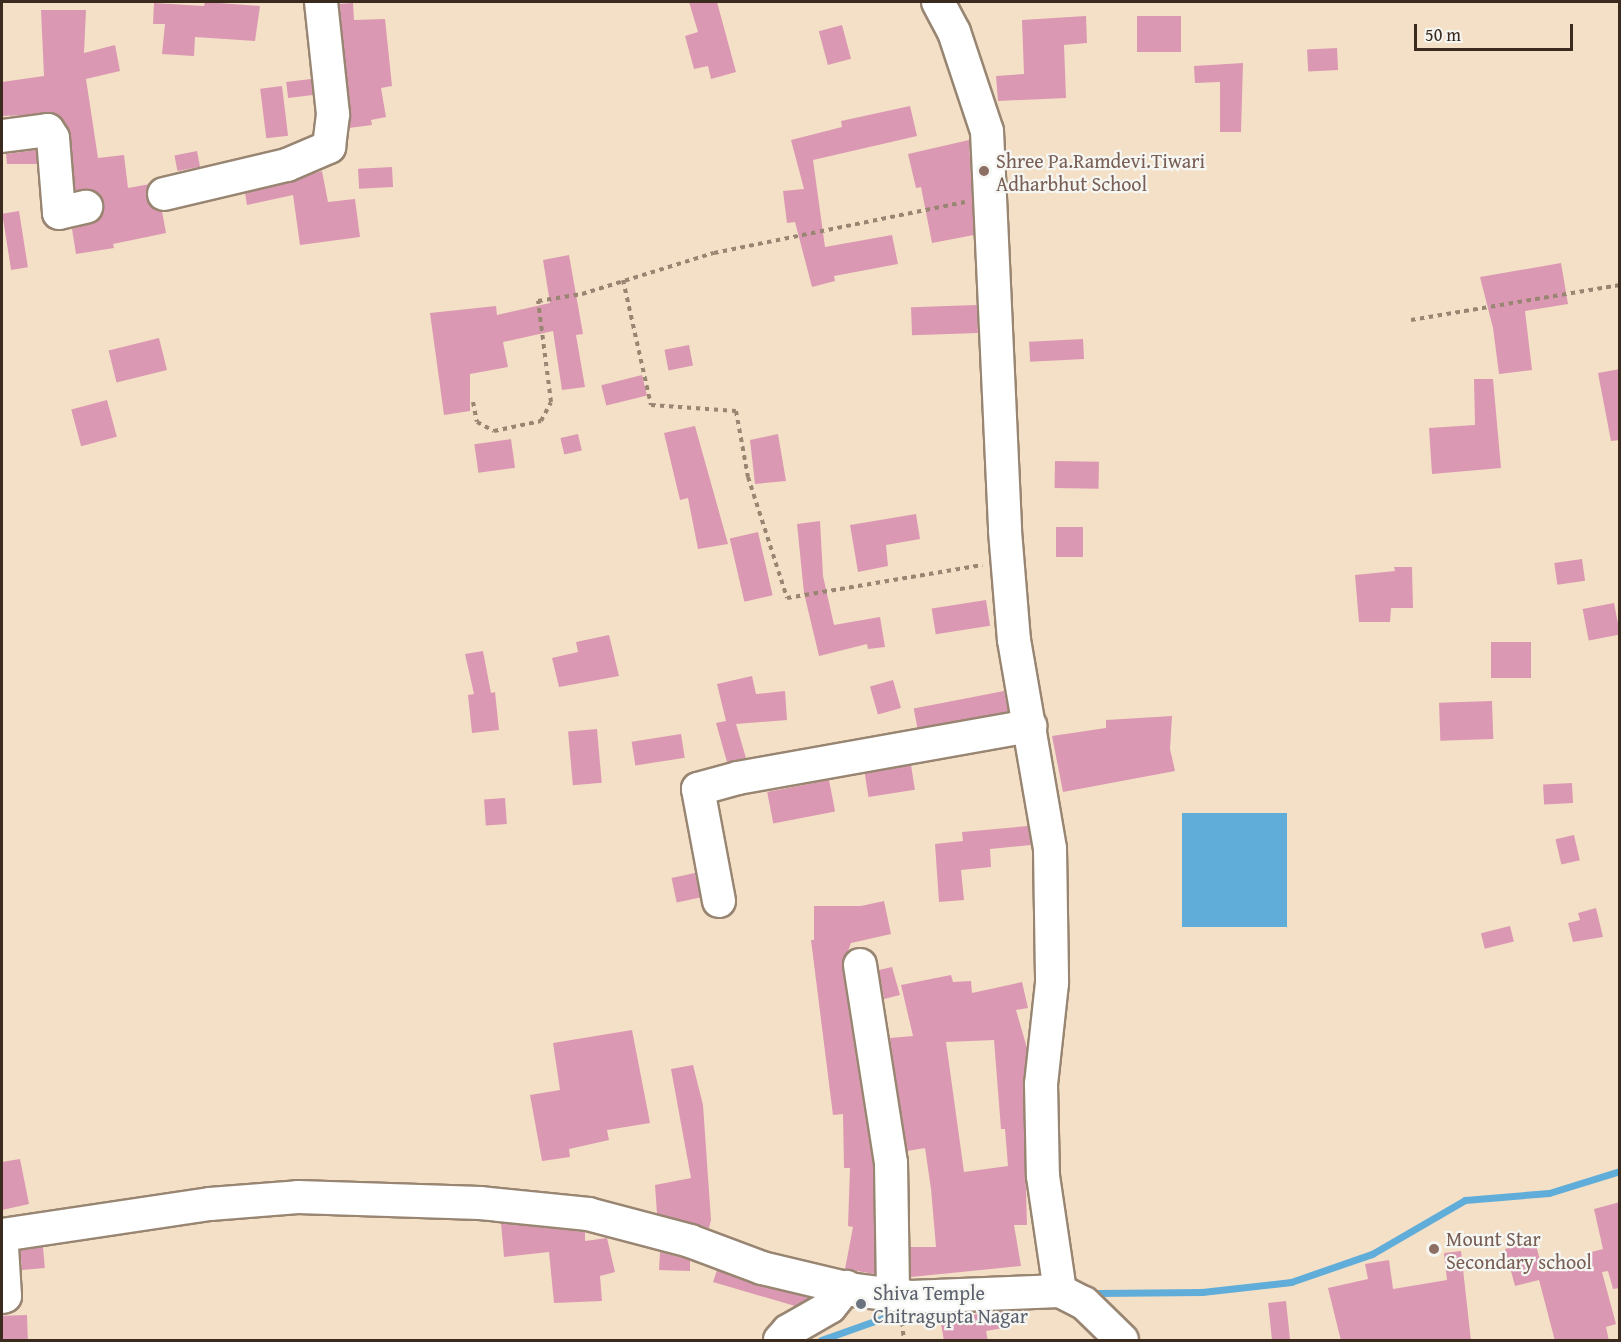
<!DOCTYPE html>
<style>
body{margin:0}
#map{position:relative;width:1621px;height:1342px;overflow:hidden;background:#f4e0c7;font-family:"Gentium Book Plus",serif}
div>[style]{position:absolute}
.water>*{inset:0;background:#60add9;transform-origin:0 0}
.stream>*{height:7px;margin:-3.5px;padding:0 3.5px;transform-origin:3.5px;border-radius:3.5px;background:#60add9}
.building>*{inset:0;background:#db98b2;transform-origin:0 0}
.path>*{height:4px;margin-top:-2px;transform-origin:0;background:repeating-linear-gradient(90deg,#988572 0 4.5px,transparent 0 9px)}
.roads{filter:drop-shadow(2px 0 #988572) drop-shadow(-2px 0 #988572) drop-shadow(0 2px #988572) drop-shadow(0 -2px #988572)}
.minor>*{height:32px;margin:-16px;padding:0 16px;transform-origin:16px;border-radius:16px;background:#fff}
.dots>*{width:16px;height:16px;translate:-50% -50%;box-sizing:border-box;border:3px solid #f6f6f2;border-radius:50%}
span{translate:-50% -50%;white-space:nowrap;text-align:center;line-height:1.15;-webkit-text-stroke:4.5px #f6f6f2;paint-order:stroke}
.education-label{font-size:20px;color:#785e54}
.left{translate:0 -50%;text-align:left}
.worship-label{font-size:20px;color:#5b616d}
.frame{position:absolute;inset:0;border:3px solid #3b2a1e;pointer-events:none}
.scale{position:absolute;left:1414px;top:24px;width:159px;height:27px;box-sizing:border-box;border:3px solid #3b2a1e;border-top:0;padding-left:8px;font-size:18px;line-height:21px;white-space:nowrap;color:#3b2a1e;-webkit-text-stroke:4px #f6f6f2;paint-order:stroke}
</style>
<div id="map">
<div class="water">
<div style="left:1182px;top:813px;width:105px;height:114px"></div>
</div>
<div class="stream">
<div style="left:1098px;top:1293px;width:104px;rotate:-0.6deg"></div>
<div style="left:1202px;top:1292px;width:90px;rotate:-6.4deg"></div>
<div style="left:1291px;top:1282px;width:86px;rotate:-19.1deg"></div>
<div style="left:1372px;top:1254px;width:108px;rotate:-30.1deg"></div>
<div style="left:1465px;top:1200px;width:84px;rotate:-4.8deg"></div>
<div style="left:1549px;top:1193px;width:74px;rotate:-17.2deg"></div>
<div style="left:821px;top:1340px;width:87px;rotate:-19.5deg"></div>
<div style="left:903px;top:1311px;width:24px;rotate:12deg"></div>
<div style="left:926px;top:1316px;width:46px;rotate:-8.8deg"></div>
</div>
<div class="building">
<div style="clip-path:polygon(205px 2px,260px 6px,255px 41px,195px 37px,194px 56px,162px 54px,165px 24px,153px 24px,154px 3px,204px 6px)"></div>
<div style="clip-path:polygon(689px 2px,717px 2px,736px 72px,711px 79px,708px 66px,694px 69px,685px 36px,698px 32px)"></div>
<div style="clip-path:polygon(353px 3px,354px 20px,385px 19px,392px 86px,381px 88px,386px 117px,371px 120px,372px 125px,349px 128px,339px 4px)"></div>
<div style="clip-path:polygon(41px 10px,86px 10px,84px 53px,115px 45px,120px 71px,86px 79px,98px 158px,124px 155px,128px 188px,150px 184px,147px 199px,151px 207px,162px 211px,166px 233px,113px 244px,114px 248px,76px 254px,72px 229px,98px 221px,104px 204px,92px 190px,75px 191px,68px 128px,55px 114px,3px 116px,2px 82px,44px 76px)"></div>
<div style="clip-path:polygon(1086px 16px,1087px 43px,1064px 45px,1066px 98px,998px 101px,996px 76px,1024px 74px,1022px 20px)"></div>
<div style="left:1137px;top:16px;width:44px;height:36px"></div>
<div style="left:842px;top:25px;width:35px;height:24px;rotate:75deg"></div>
<div style="left:1337px;top:48px;width:22px;height:30px;rotate:87deg"></div>
<div style="clip-path:polygon(1243px 63px,1241px 132px,1220px 132px,1220px 82px,1195px 83px,1194px 66px)"></div>
<div style="left:311px;top:79px;width:16px;height:25px;rotate:83deg"></div>
<div style="left:282px;top:86px;width:50px;height:22px;rotate:83deg"></div>
<div style="clip-path:polygon(910px 106px,917px 136px,813px 160px,825px 247px,892px 235px,898px 264px,834px 276px,835px 281px,812px 287px,795px 222px,787px 223px,783px 191px,804px 189px,791px 140px,842px 127px,841px 121px)"></div>
<div style="clip-path:polygon(969px 140px,974px 235px,932px 243px,921px 187px,916px 188px,908px 154px)"></div>
<div style="clip-path:polygon(36px 150px,37px 164px,7px 164px,6px 154px)"></div>
<div style="left:197px;top:151px;width:16px;height:23px;rotate:79deg"></div>
<div style="left:392px;top:167px;width:20px;height:34px;rotate:87deg"></div>
<div style="clip-path:polygon(322px 171px,328px 202px,355px 199px,360px 237px,300px 245px,293px 195px,247px 205px,245px 193px)"></div>
<div style="left:19px;top:211px;width:57px;height:17px;rotate:81deg"></div>
<div style="clip-path:polygon(569px 255px,583px 334px,576px 335px,585px 387px,562px 390px,553px 331px,503px 342px,508px 367px,470px 374px,470px 411px,444px 415px,430px 313px,496px 306px,497px 315px,550px 303px,543px 260px)"></div>
<div style="clip-path:polygon(1561px 263px,1568px 304px,1525px 311px,1532px 370px,1499px 374px,1493px 328px,1480px 277px)"></div>
<div style="left:977px;top:305px;width:28px;height:66px;rotate:88deg"></div>
<div style="left:159px;top:338px;width:33px;height:52px;rotate:76deg"></div>
<div style="left:1083px;top:339px;width:20px;height:54px;rotate:87deg"></div>
<div style="left:689px;top:345px;width:21px;height:25px;rotate:79deg"></div>
<div style="clip-path:polygon(1620px 369px,1620px 440px,1611px 441px,1598px 373px)"></div>
<div style="left:642px;top:375px;width:21px;height:42px;rotate:76deg"></div>
<div style="clip-path:polygon(1474px 379px,1493px 379px,1501px 468px,1432px 474px,1429px 428px,1475px 425px)"></div>
<div style="left:107px;top:400px;width:38px;height:37px;rotate:75deg"></div>
<div style="clip-path:polygon(695px 426px,728px 544px,698px 549px,688px 498px,680px 500px,664px 433px)"></div>
<div style="left:578px;top:434px;width:17px;height:18px;rotate:77deg"></div>
<div style="clip-path:polygon(778px 434px,786px 481px,755px 484px,750px 440px)"></div>
<div style="left:511px;top:439px;width:29px;height:37px;rotate:82deg"></div>
<div style="left:1055px;top:461px;width:44px;height:27px;rotate:1deg"></div>
<div style="clip-path:polygon(916px 514px,920px 539px,886px 545px,888px 566px,858px 572px,850px 525px)"></div>
<div style="clip-path:polygon(820px 521px,823px 576px,834px 625px,880px 617px,885px 647px,868px 649px,867px 644px,819px 656px,804px 593px,797px 524px)"></div>
<div style="left:1056px;top:527px;width:27px;height:30px"></div>
<div style="left:758px;top:532px;width:65px;height:29px;rotate:77deg"></div>
<div style="left:1582px;top:559px;width:22px;height:28px;rotate:82deg"></div>
<div style="clip-path:polygon(1394px 567px,1412px 567px,1413px 608px,1391px 608px,1390px 622px,1359px 622px,1355px 575px,1395px 571px)"></div>
<div style="left:986px;top:600px;width:26px;height:55px;rotate:81deg"></div>
<div style="left:1614px;top:603px;width:32px;height:32px;rotate:79deg"></div>
<div style="clip-path:polygon(609px 635px,619px 676px,559px 687px,552px 658px,578px 652px,576px 642px)"></div>
<div style="left:1531px;top:642px;width:36px;height:40px;rotate:90deg"></div>
<div style="clip-path:polygon(483px 651px,491px 693px,495px 692px,499px 730px,472px 733px,468px 695px,474px 694px,465px 654px)"></div>
<div style="clip-path:polygon(752px 676px,756px 694px,785px 691px,787px 720px,736px 724px,746px 758px,727px 762px,716px 723px,726px 721px,717px 684px)"></div>
<div style="left:893px;top:680px;width:29px;height:24px;rotate:74deg"></div>
<div style="left:1004px;top:691px;width:21px;height:92px;rotate:79deg"></div>
<div style="left:1492px;top:701px;width:38px;height:53px;rotate:88deg"></div>
<div style="clip-path:polygon(1172px 716px,1170px 749px,1175px 771px,1063px 792px,1052px 736px,1106px 728px,1106px 720px)"></div>
<div style="left:597px;top:729px;width:54px;height:29px;rotate:85deg"></div>
<div style="left:681px;top:734px;width:24px;height:50px;rotate:81deg"></div>
<div style="left:911px;top:765px;width:25px;height:47px;rotate:81deg"></div>
<div style="left:829px;top:780px;width:32px;height:63px;rotate:79deg"></div>
<div style="left:1572px;top:783px;width:20px;height:29px;rotate:87deg"></div>
<div style="left:505px;top:798px;width:26px;height:21px;rotate:86deg"></div>
<div style="clip-path:polygon(1028px 826px,1031px 845px,990px 849px,991px 867px,961px 870px,964px 900px,939px 902px,935px 844px,963px 841px,962px 832px)"></div>
<div style="left:1574px;top:835px;width:26px;height:19px;rotate:77deg"></div>
<div style="left:695px;top:873px;width:25px;height:24px;rotate:78deg"></div>
<div style="clip-path:polygon(884px 901px,891px 934px,851px 943px,842px 967px,873px 1165px,875px 1274px,845px 1269px,853px 1227px,848px 1226px,850px 1168px,844px 1168px,843px 1114px,833px 1115px,811px 940px,814px 940px,814px 906px,861px 906px)"></div>
<div style="clip-path:polygon(1596px 908px,1603px 937px,1573px 942px,1568px 923px,1580px 920px,1578px 913px)"></div>
<div style="left:1510px;top:926px;width:16px;height:30px;rotate:76deg"></div>
<div style="clip-path:polygon(892px 967px,900px 995px,884px 999px,879px 970px)"></div>
<div style="clip-path:polygon(evenodd,951px 975px,953px 982px,971px 981px,972px 993px,1022px 982px,1028px 1008px,1016px 1010px,1027px 1048px,1023px 1084px,1027px 1225px,1014px 1225px,1021px 1266px,911px 1277px,910px 1247px,936px 1247px,931px 1189px,925px 1148px,907px 1151px,890px 1038px,913px 1036px,901px 985px,951px 975px,994px 1040px,1001px 1129px,1005px 1129px,1008px 1166px,964px 1172px,946px 1042px,994px 1040px)"></div>
<div style="clip-path:polygon(632px 1030px,650px 1123px,607px 1130px,609px 1140px,569px 1149px,570px 1157px,542px 1161px,530px 1095px,560px 1090px,553px 1043px)"></div>
<div style="clip-path:polygon(693px 1065px,703px 1105px,711px 1220px,709px 1228px,657px 1214px,655px 1185px,691px 1178px,671px 1069px)"></div>
<div style="clip-path:polygon(20px 1159px,29px 1204px,2px 1210px,2px 1162px)"></div>
<div style="clip-path:polygon(1620px 1202px,1620px 1288px,1613px 1289px,1608px 1271px,1602px 1272px,1616px 1324px,1606px 1327px,1609px 1341px,1555px 1341px,1539px 1280px,1515px 1286px,1505px 1249px,1535px 1241px,1543px 1272px,1590px 1260px,1588px 1253px,1603px 1249px,1594px 1209px)"></div>
<div style="clip-path:polygon(501px 1223px,585px 1232px,585px 1241px,607px 1238px,615px 1272px,600px 1276px,602px 1301px,554px 1303px,549px 1252px,504px 1257px)"></div>
<div style="left:43px;top:1247px;width:21px;height:23px;rotate:85deg"></div>
<div style="clip-path:polygon(1461px 1251px,1471px 1341px,1341px 1341px,1328px 1288px,1368px 1279px,1365px 1264px,1389px 1260px,1393px 1289px,1447px 1280px,1444px 1253px)"></div>
<div style="clip-path:polygon(660px 1252px,690px 1260px,690px 1271px,659px 1270px)"></div>
<div style="clip-path:polygon(717px 1270px,758px 1285px,810px 1298px,795px 1306px,713px 1282px)"></div>
<div style="left:1286px;top:1301px;width:40px;height:18px;rotate:84deg"></div>
<div style="clip-path:polygon(1006px 1311px,1009px 1327px,986px 1331px,988px 1341px,944px 1341px,940px 1318px)"></div>
<div style="left:27px;top:1315px;width:26px;height:25px;rotate:88deg"></div>
</div>
<div class="path">
<div style="left:623px;top:280px;width:128px;rotate:77.4deg"></div>
<div style="left:651px;top:405px;width:85px;rotate:4deg"></div>
<div style="left:736px;top:411px;width:67px;rotate:79.7deg"></div>
<div style="left:748px;top:477px;width:127px;rotate:72.1deg"></div>
<div style="left:787px;top:598px;width:198px;rotate:-9.6deg"></div>
<div style="left:1411px;top:320px;width:212px;rotate:-9.5deg"></div>
<div style="left:473px;top:402px;width:20px;rotate:79deg"></div>
<div style="left:477px;top:422px;width:19px;rotate:28deg"></div>
<div style="left:494px;top:431px;width:48px;rotate:-12deg"></div>
<div style="left:541px;top:421px;width:21px;rotate:-62deg"></div>
<div style="left:551px;top:402px;width:102px;rotate:-97.3deg"></div>
<div style="left:538px;top:301px;width:45px;rotate:-9deg"></div>
<div style="left:582px;top:294px;width:138px;rotate:-17.3deg"></div>
<div style="left:714px;top:253px;width:256px;rotate:-11.5deg"></div>
<div style="left:902px;top:1322px;width:18px;rotate:84deg"></div>
</div>
<div class="roads">
<div class="minor">
<div style="left:938px;top:2px;width:34px;rotate:62deg"></div>
<div style="left:954px;top:32px;width:104px;rotate:71.6deg"></div>
<div style="left:987px;top:131px;width:400px;rotate:87.4deg"></div>
<div style="left:1005px;top:531px;width:109px;rotate:85.3deg"></div>
<div style="left:1014px;top:640px;width:212px;rotate:80.2deg"></div>
<div style="left:1050px;top:849px;width:134px;rotate:89.1deg"></div>
<div style="left:1052px;top:983px;width:102px;rotate:96.2deg"></div>
<div style="left:1041px;top:1084px;width:92px;rotate:88.8deg"></div>
<div style="left:1043px;top:1176px;width:116px;rotate:81.6deg"></div>
<div style="left:2px;top:136px;width:46px;rotate:-7.4deg"></div>
<div style="left:48px;top:130px;width:9px;rotate:58deg"></div>
<div style="left:53px;top:138px;width:75px;rotate:85.4deg"></div>
<div style="left:59px;top:213px;width:28px;rotate:-13deg"></div>
<div style="left:164px;top:194px;width:126px;rotate:-13.3deg"></div>
<div style="left:287px;top:165px;width:46px;rotate:-23.2deg"></div>
<div style="left:329px;top:147px;width:33px;rotate:-83deg"></div>
<div style="left:333px;top:114px;width:113px;rotate:-96.1deg"></div>
<div style="left:719px;top:901px;width:114px;rotate:-100.6deg"></div>
<div style="left:698px;top:789px;width:41px;rotate:-15.4deg"></div>
<div style="left:738px;top:778px;width:297px;rotate:-10.1deg"></div>
<div style="left:860px;top:965px;width:200px;rotate:81.1deg"></div>
<div style="left:891px;top:1163px;width:130px;rotate:89.1deg"></div>
<div style="left:2px;top:1235px;width:210px;rotate:-8.5deg"></div>
<div style="left:210px;top:1204px;width:88px;rotate:-4.5deg"></div>
<div style="left:298px;top:1197px;width:182px;rotate:1.9deg"></div>
<div style="left:480px;top:1203px;width:109px;rotate:5.8deg"></div>
<div style="left:588px;top:1214px;width:106px;rotate:14.8deg"></div>
<div style="left:690px;top:1241px;width:77px;rotate:20.6deg"></div>
<div style="left:762px;top:1268px;width:95px;rotate:13.4deg"></div>
<div style="left:854px;top:1290px;width:57px;rotate:7deg"></div>
<div style="left:911px;top:1297px;width:149px;rotate:-2.3deg"></div>
<div style="left:1060px;top:1291px;width:27px;rotate:27deg"></div>
<div style="left:1084px;top:1303px;width:53px;rotate:44.2deg"></div>
<div style="left:2px;top:1247px;width:49px;rotate:86.5deg"></div>
<div style="left:5px;top:1296px;width:3px;rotate:162deg"></div>
<div style="left:780px;top:1340px;width:12px;rotate:-48deg"></div>
<div style="left:788px;top:1331px;width:48px;rotate:-29.7deg"></div>
<div style="left:830px;top:1307px;width:26px;rotate:-51deg"></div>
</div>
</div>
<div class="dots">
<div style="left:984px;top:171px;background:#8d6e63"></div>
<div style="left:1434px;top:1249px;background:#8d6e63"></div>
<div style="left:861px;top:1304px;background:#6b7280"></div>
</div>
<div class="education-label">
<span class="left" style="left:996px;top:172px">Shree Pa.Ramdevi.Tiwari<br>Adharbhut School</span>
<span class="left" style="left:1446px;top:1250px">Mount Star<br>Secondary school</span>
</div>
<div class="worship-label">
<span class="left" style="left:873px;top:1304px">Shiva Temple<br>Chitragupta Nagar</span>
</div>
<div class="frame"></div>
<div class="scale">50 m</div>
</div>
